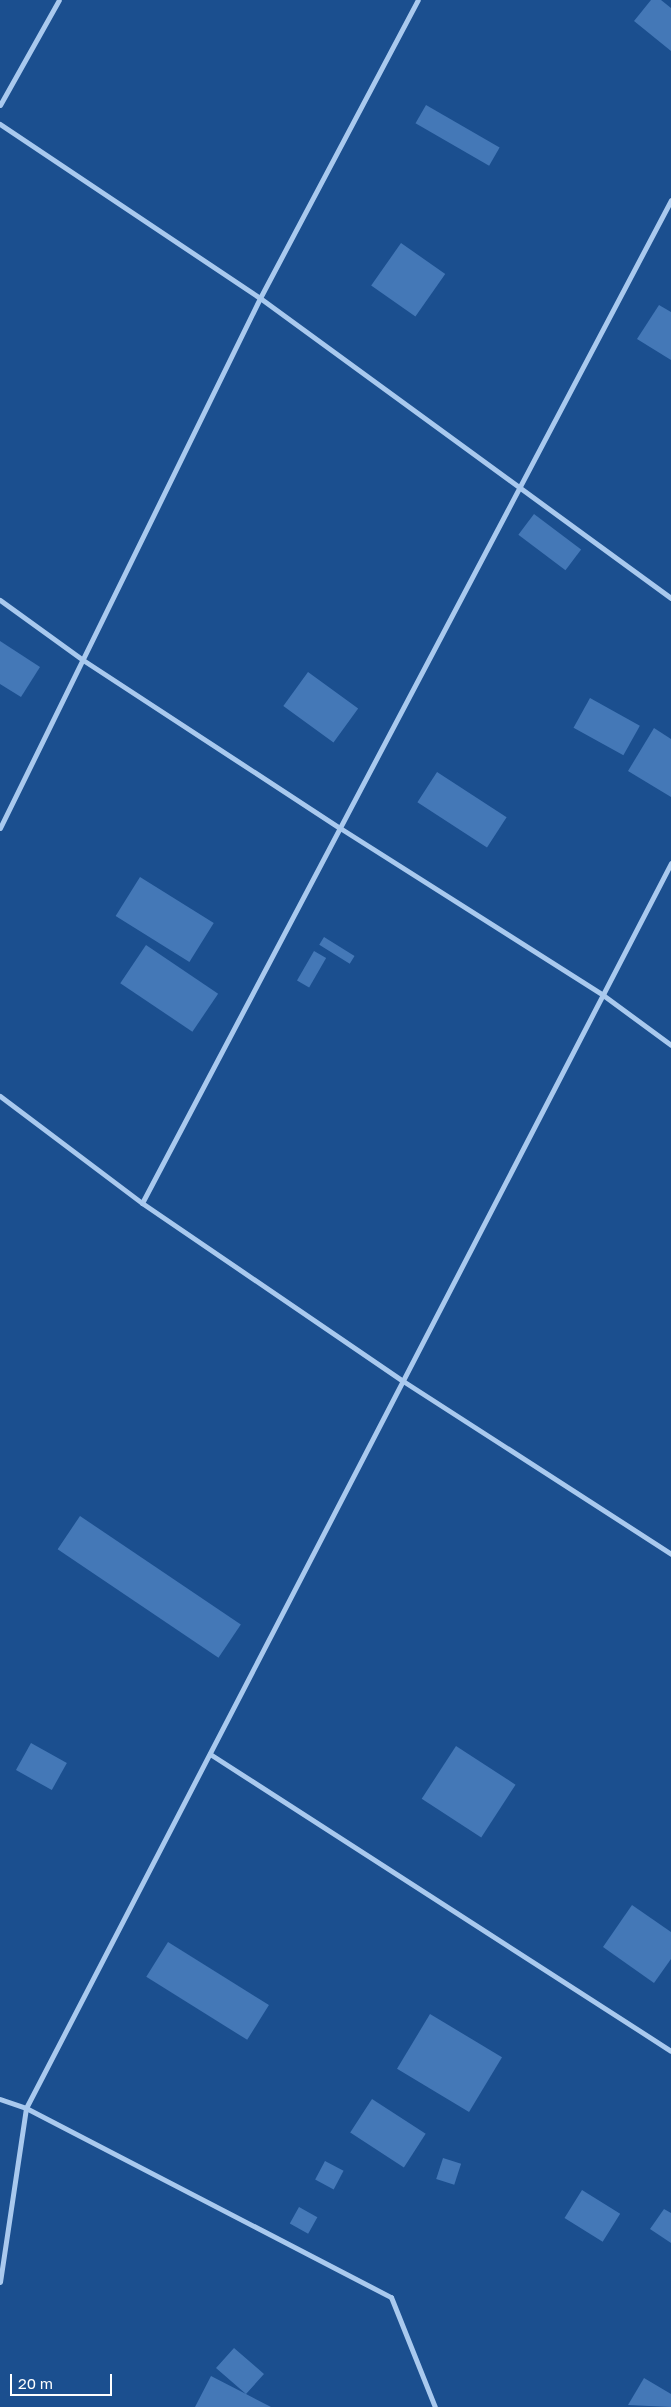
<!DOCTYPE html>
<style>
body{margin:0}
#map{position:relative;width:671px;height:2407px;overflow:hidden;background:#1b4f8f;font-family:"Golos Text",sans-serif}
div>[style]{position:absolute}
.building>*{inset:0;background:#4478b7;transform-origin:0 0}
.minor>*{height:5px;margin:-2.5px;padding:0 2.5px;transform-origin:2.5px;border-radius:2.5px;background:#a9c9ee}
span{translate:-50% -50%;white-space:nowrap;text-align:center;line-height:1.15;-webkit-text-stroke:4px #1b4f8f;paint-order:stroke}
.scale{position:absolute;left:10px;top:2374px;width:102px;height:22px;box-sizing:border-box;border:2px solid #fff;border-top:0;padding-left:6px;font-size:15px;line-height:18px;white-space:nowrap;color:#fff;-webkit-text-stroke:4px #1b4f8f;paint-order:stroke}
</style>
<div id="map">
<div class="building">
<div style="clip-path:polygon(651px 0,661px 0,671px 8px,671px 51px,634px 21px)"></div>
<div style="left:426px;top:105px;width:85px;height:21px;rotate:30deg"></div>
<div style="left:401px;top:243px;width:54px;height:52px;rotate:35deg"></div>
<div style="clip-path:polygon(659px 305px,671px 312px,671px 360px,637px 339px)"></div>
<div style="left:534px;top:514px;width:59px;height:26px;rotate:37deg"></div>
<div style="clip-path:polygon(0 641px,40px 667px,21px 697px,0 684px)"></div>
<div style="left:308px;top:672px;width:62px;height:42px;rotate:36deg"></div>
<div style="left:590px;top:698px;width:57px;height:34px;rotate:29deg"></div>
<div style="clip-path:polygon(654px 728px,671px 739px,671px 797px,628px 771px)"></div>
<div style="left:437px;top:772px;width:83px;height:36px;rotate:33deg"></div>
<div style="left:140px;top:877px;width:87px;height:46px;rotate:32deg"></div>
<div style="left:324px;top:937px;width:36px;height:9px;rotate:32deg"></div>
<div style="left:146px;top:945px;width:87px;height:46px;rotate:34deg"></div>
<div style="left:314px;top:951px;width:14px;height:34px;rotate:30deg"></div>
<div style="left:80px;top:1516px;width:194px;height:40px;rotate:34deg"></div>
<div style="left:31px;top:1743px;width:41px;height:31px;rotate:29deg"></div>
<div style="left:456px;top:1746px;width:71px;height:63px;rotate:33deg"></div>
<div style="clip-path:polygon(632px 1905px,671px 1932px,671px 1959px,654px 1983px,603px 1947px)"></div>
<div style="left:168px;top:1942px;width:119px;height:41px;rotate:32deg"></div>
<div style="left:430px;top:2014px;width:84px;height:64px;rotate:31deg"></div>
<div style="left:372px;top:2099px;width:64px;height:40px;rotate:33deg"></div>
<div style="left:443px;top:2158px;width:19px;height:22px;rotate:18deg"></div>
<div style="left:325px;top:2161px;width:21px;height:21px;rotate:28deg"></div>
<div style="left:582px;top:2190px;width:45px;height:33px;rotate:32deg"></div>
<div style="left:299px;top:2207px;width:21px;height:19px;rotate:29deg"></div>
<div style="clip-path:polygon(664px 2209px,671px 2213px,671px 2243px,650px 2229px)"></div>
<div style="clip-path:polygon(234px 2348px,264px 2374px,246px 2394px,271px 2407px,195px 2407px,211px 2376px,246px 2394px,216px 2368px)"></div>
<div style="clip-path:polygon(644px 2378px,671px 2394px,671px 2407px,628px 2405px)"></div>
</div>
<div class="minor">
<div style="left:0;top:105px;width:120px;rotate:-60.7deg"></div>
<div style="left:0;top:124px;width:313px;rotate:33.8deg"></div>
<div style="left:260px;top:298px;width:509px;rotate:36.13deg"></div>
<div style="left:0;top:600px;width:102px;rotate:35.9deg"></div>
<div style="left:83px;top:660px;width:307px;rotate:33.2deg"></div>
<div style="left:340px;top:828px;width:312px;rotate:32.4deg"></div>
<div style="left:603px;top:995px;width:84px;rotate:36.3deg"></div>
<div style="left:0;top:828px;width:590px;rotate:-63.87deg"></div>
<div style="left:260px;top:298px;width:337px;rotate:-62.1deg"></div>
<div style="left:0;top:1096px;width:178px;rotate:37deg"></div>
<div style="left:142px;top:1203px;width:316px;rotate:34.3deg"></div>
<div style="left:403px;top:1381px;width:319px;rotate:32.8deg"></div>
<div style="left:142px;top:1203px;width:1134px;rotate:-62.19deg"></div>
<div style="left:210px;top:1754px;width:548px;rotate:32.79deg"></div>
<div style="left:0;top:2099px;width:28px;rotate:19deg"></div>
<div style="left:26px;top:2108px;width:411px;rotate:27.4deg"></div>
<div style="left:391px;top:2297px;width:118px;rotate:68.2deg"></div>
<div style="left:0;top:2282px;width:176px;rotate:-81.5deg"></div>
<div style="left:26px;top:2108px;width:1402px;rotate:-62.61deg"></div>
</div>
<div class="scale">20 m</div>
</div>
